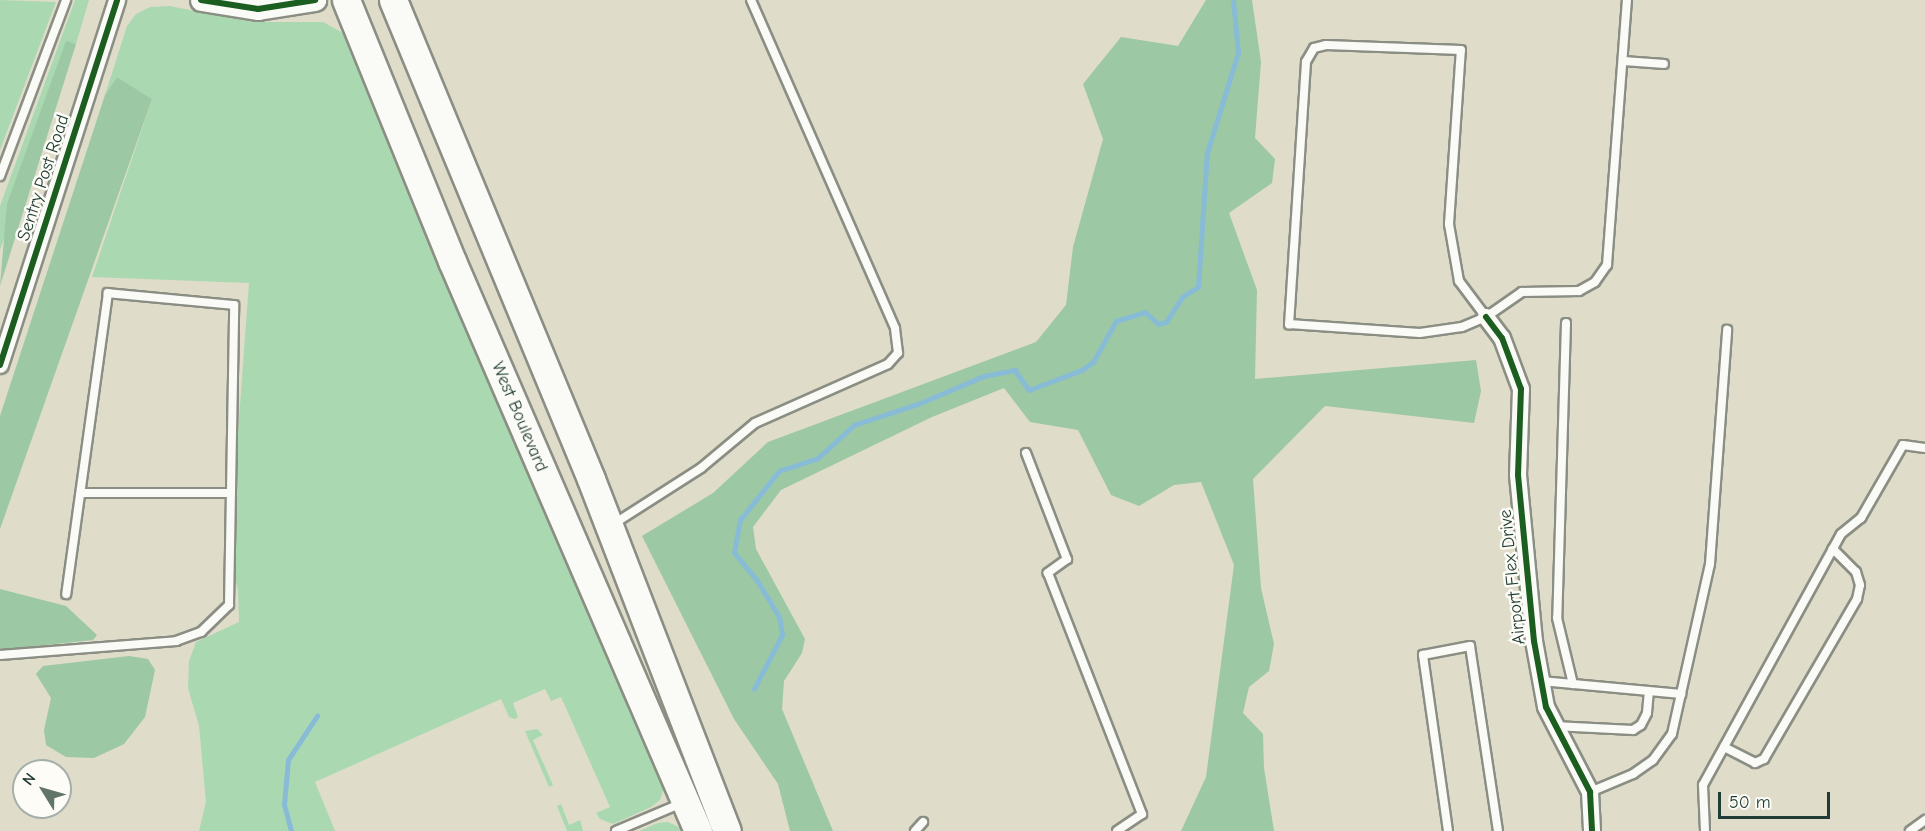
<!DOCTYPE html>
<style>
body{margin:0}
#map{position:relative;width:1925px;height:831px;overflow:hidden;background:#dfdcca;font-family:"Comic Neue",sans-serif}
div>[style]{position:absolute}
.green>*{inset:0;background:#aad9b1}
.forest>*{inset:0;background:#9cc8a4}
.stream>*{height:4.5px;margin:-2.25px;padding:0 2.25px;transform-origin:2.25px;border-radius:2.25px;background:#88bcd6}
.roads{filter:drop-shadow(2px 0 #8a8e83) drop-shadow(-2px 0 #8a8e83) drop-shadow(0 2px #8a8e83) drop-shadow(0 -2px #8a8e83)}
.service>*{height:8px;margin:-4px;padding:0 4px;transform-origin:4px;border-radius:4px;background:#fafaf7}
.minor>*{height:16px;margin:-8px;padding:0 8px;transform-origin:8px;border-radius:8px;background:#fafaf7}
.tertiary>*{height:21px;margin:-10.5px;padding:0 10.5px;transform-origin:10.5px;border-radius:10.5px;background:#fafaf7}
.primary>*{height:27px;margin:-13.5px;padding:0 13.5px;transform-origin:13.5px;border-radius:13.5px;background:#fafaf7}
.cycleway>*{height:6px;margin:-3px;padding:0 3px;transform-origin:3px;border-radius:3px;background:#1b5e20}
span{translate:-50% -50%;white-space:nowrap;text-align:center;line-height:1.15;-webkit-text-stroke:5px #fdfcf7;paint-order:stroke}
.street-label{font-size:18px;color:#1f3d34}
.north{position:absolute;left:12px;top:759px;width:60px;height:60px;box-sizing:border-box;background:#fdfcf7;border:2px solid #a4b0a9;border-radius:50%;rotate:307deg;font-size:16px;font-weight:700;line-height:24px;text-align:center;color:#1f3d34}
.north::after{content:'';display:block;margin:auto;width:21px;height:27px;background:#627568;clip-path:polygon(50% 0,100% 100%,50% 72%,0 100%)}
.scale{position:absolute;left:1718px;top:792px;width:112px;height:27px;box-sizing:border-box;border:3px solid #1f3d34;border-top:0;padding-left:8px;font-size:18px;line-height:21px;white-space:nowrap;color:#1f3d34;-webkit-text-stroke:4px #fdfcf7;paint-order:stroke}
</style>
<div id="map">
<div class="green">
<div style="clip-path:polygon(0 0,56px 2px,0 150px)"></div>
<div style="clip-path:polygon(75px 0,89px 0,76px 44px,66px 42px,7px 203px,6px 233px,0 250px,0 206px)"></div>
<div style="clip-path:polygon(169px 6px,254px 22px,323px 22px,343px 33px,665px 784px,660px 800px,651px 807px,613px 824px,600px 819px,596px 813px,610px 807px,561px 697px,551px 701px,545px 689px,513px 703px,518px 717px,515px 719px,509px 717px,501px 699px,315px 782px,335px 831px,199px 831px,206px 802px,199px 726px,188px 688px,189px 661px,196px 642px,239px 622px,238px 590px,229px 555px,249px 283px,92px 277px,152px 99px,117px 77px,105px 95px,127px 26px,136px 14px,150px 7px)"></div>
<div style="clip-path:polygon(537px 729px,543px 735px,533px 740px,553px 785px,549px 787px,525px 731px)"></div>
<div style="clip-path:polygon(561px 804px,569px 825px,580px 820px,583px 831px,567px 831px,557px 806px)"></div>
<div style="clip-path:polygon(668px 822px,687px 831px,639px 831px,658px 823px)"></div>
</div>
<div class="forest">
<div style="clip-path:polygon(1206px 0,1252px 0,1261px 62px,1255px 138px,1275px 159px,1272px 183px,1229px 213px,1257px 290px,1255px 379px,1476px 360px,1481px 391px,1474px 423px,1325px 406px,1253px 479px,1261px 588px,1274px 644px,1269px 671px,1249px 687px,1243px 713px,1263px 734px,1264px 768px,1274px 831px,1181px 831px,1206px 777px,1234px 565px,1201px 482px,1174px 485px,1139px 506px,1111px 495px,1078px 430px,1030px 422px,1004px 388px,932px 417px,781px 490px,753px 527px,756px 549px,805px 639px,802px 653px,784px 681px,782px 709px,833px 831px,790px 831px,778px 784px,734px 719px,642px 536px,713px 493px,768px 442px,1036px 342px,1066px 305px,1073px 247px,1103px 139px,1083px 84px,1121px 37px,1178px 46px)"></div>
<div style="clip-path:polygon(66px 41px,76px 44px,0 286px,7px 203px)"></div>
<div style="clip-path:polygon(117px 77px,152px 99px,0 529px,0 416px,105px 95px)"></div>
<div style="clip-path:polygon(0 589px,66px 606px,97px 635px,93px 640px,0 650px)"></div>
<div style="clip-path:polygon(129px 656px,148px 659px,155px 670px,145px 717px,124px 744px,94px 758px,66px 757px,46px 745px,44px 730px,51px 698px,36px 674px,43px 666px)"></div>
</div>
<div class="stream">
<div style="left:754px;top:689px;width:61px;rotate:-62.6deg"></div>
<div style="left:782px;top:635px;width:18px;rotate:-99deg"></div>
<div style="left:779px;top:617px;width:42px;rotate:-121.4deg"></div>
<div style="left:757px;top:581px;width:36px;rotate:-129deg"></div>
<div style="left:734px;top:553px;width:34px;rotate:-80deg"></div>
<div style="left:740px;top:520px;width:63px;rotate:-51.5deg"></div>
<div style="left:779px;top:471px;width:40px;rotate:-18deg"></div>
<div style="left:817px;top:459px;width:50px;rotate:-42.6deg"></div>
<div style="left:854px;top:425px;width:67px;rotate:-18.2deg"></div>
<div style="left:918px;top:404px;width:72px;rotate:-23deg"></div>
<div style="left:984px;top:376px;width:32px;rotate:-11deg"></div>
<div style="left:1015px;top:370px;width:24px;rotate:55deg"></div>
<div style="left:1029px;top:390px;width:57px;rotate:-20.7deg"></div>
<div style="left:1082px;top:370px;width:14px;rotate:-36deg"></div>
<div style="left:1093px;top:362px;width:47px;rotate:-60.7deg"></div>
<div style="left:1116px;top:321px;width:30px;rotate:-17deg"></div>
<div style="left:1145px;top:312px;width:18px;rotate:41deg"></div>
<div style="left:1159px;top:324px;width:7px;rotate:-16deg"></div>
<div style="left:1166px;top:322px;width:30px;rotate:-57deg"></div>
<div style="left:1182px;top:297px;width:19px;rotate:-32deg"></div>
<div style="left:1198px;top:287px;width:134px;rotate:-86.2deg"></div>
<div style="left:1207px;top:153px;width:105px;rotate:-72.8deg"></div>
<div style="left:1238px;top:53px;width:53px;rotate:-95.4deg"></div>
<div style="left:291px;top:831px;width:27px;rotate:-105deg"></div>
<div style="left:284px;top:805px;width:45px;rotate:-84.9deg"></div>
<div style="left:288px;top:760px;width:53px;rotate:-56.6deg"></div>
</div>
<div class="roads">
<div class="service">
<div style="left:1624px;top:61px;width:40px;rotate:4.3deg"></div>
<div style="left:0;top:176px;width:188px;rotate:-69.4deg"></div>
<div style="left:1486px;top:317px;width:45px;rotate:-126.9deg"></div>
<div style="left:1459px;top:281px;width:58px;rotate:-100deg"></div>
<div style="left:1449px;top:224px;width:174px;rotate:-86.1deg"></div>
<div style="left:1461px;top:50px;width:135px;rotate:-177.9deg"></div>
<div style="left:1326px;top:45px;width:12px;rotate:166deg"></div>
<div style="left:1314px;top:48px;width:16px;rotate:120deg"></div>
<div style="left:1306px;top:62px;width:263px;rotate:93.7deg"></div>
<div style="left:1289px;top:324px;width:131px;rotate:3.9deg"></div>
<div style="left:1420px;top:333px;width:42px;rotate:-8.1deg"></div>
<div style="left:1462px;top:327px;width:26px;rotate:-23deg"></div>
<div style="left:1486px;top:317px;width:44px;rotate:-34.8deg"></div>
<div style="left:1522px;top:292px;width:57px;rotate:-1deg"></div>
<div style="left:1579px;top:291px;width:18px;rotate:-29deg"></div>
<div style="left:1595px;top:282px;width:21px;rotate:-55deg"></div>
<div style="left:1607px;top:265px;width:266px;rotate:-85.7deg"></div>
<div style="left:1566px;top:323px;width:295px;rotate:91.7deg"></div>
<div style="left:1557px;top:618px;width:68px;rotate:76.4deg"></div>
<div style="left:1026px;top:453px;width:114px;rotate:68.9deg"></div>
<div style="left:1067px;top:559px;width:24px;rotate:144deg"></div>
<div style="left:1048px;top:573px;width:259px;rotate:68.7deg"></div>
<div style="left:1142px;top:814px;width:30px;rotate:146deg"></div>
<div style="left:82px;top:493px;width:149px"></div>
<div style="left:612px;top:525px;width:106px;rotate:-32.6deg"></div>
<div style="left:701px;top:468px;width:70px;rotate:-39.8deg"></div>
<div style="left:755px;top:423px;width:145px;rotate:-23.9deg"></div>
<div style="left:888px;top:364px;width:15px;rotate:-48deg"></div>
<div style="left:898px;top:353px;width:25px;rotate:-97deg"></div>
<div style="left:895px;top:328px;width:358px;rotate:-113.7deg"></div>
<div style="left:0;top:655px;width:177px;rotate:-4.5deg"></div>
<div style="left:176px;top:641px;width:27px;rotate:-20deg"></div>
<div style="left:201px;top:632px;width:39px;rotate:-44deg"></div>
<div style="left:229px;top:605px;width:300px;rotate:-89deg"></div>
<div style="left:234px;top:305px;width:127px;rotate:-174.6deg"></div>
<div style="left:108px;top:293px;width:304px;rotate:97.9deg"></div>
<div style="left:1541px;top:681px;width:141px;rotate:5.3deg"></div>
<div style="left:1554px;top:726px;width:79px;rotate:2.9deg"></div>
<div style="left:1633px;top:730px;width:9px;rotate:-32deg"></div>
<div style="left:1641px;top:725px;width:13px;rotate:-63deg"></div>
<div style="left:1647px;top:713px;width:21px;rotate:-85deg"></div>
<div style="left:1724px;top:747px;width:35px;rotate:27deg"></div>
<div style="left:1755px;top:763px;width:10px;rotate:-24deg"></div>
<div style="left:1764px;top:759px;width:185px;rotate:-59.8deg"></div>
<div style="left:1857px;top:599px;width:14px;rotate:-78deg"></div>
<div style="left:1860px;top:585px;width:14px;rotate:-107deg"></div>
<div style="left:1856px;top:572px;width:33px;rotate:-135deg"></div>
<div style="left:1590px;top:792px;width:47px;rotate:-22.7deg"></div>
<div style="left:1633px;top:774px;width:24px;rotate:-35deg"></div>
<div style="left:1653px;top:760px;width:32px;rotate:-54deg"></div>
<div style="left:1672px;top:734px;width:174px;rotate:-77.4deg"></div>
<div style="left:1710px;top:564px;width:235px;rotate:-85.8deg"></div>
<div style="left:616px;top:831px;width:72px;rotate:-23deg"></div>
<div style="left:915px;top:831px;width:12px;rotate:-48deg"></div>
<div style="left:1448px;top:831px;width:178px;rotate:-98.1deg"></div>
<div style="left:1423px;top:655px;width:48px;rotate:-10.8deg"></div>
<div style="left:1470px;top:646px;width:187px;rotate:81.4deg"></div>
<div style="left:1705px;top:831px;width:46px;rotate:-92.5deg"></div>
<div style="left:1703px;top:785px;width:286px;rotate:-61.2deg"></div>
<div style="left:1841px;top:534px;width:26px;rotate:-39deg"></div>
<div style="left:1861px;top:518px;width:84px;rotate:-60.1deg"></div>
<div style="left:1903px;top:445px;width:22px;rotate:8deg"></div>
<div style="left:1910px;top:831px;width:19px;rotate:-36deg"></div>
</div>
<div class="minor">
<div style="left:1486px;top:317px;width:26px;rotate:53deg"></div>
<div style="left:1502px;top:338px;width:54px;rotate:69.6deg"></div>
<div style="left:1521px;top:389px;width:86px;rotate:92deg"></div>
<div style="left:1518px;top:475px;width:167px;rotate:84.5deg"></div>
<div style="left:1534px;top:641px;width:67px;rotate:79.7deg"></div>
<div style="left:1546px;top:707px;width:96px;rotate:62.6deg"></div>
<div style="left:1590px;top:792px;width:39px;rotate:87deg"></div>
<div style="left:0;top:365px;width:383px;rotate:-72.2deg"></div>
</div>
<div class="tertiary">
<div style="left:201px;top:0;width:58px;rotate:9deg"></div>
<div style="left:258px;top:9px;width:58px;rotate:-9deg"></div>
</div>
<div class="primary">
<div style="left:346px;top:0;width:282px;rotate:67.9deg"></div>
<div style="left:452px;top:261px;width:621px;rotate:66.66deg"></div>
<div style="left:393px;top:0;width:518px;rotate:67.54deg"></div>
<div style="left:591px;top:479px;width:377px;rotate:68.9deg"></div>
</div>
</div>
<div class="cycleway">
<div style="left:201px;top:0;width:58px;rotate:9deg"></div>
<div style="left:258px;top:9px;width:58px;rotate:-9deg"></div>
<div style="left:1486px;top:317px;width:26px;rotate:53deg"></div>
<div style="left:1502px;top:338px;width:54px;rotate:69.6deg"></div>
<div style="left:1521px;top:389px;width:86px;rotate:92deg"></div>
<div style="left:1518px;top:475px;width:167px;rotate:84.5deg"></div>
<div style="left:1534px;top:641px;width:67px;rotate:79.7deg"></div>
<div style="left:1546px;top:707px;width:96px;rotate:62.6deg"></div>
<div style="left:1590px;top:792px;width:39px;rotate:87deg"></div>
<div style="left:0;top:365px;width:383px;rotate:-72.2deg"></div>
</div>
<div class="street-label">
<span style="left:44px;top:178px;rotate:-72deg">Sentry Post Road</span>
<span style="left:519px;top:417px;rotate:67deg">West Boulevard</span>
<span style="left:1513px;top:577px;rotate:-96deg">Airport Flex Drive</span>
</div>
<div class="north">N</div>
<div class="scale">50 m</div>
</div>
